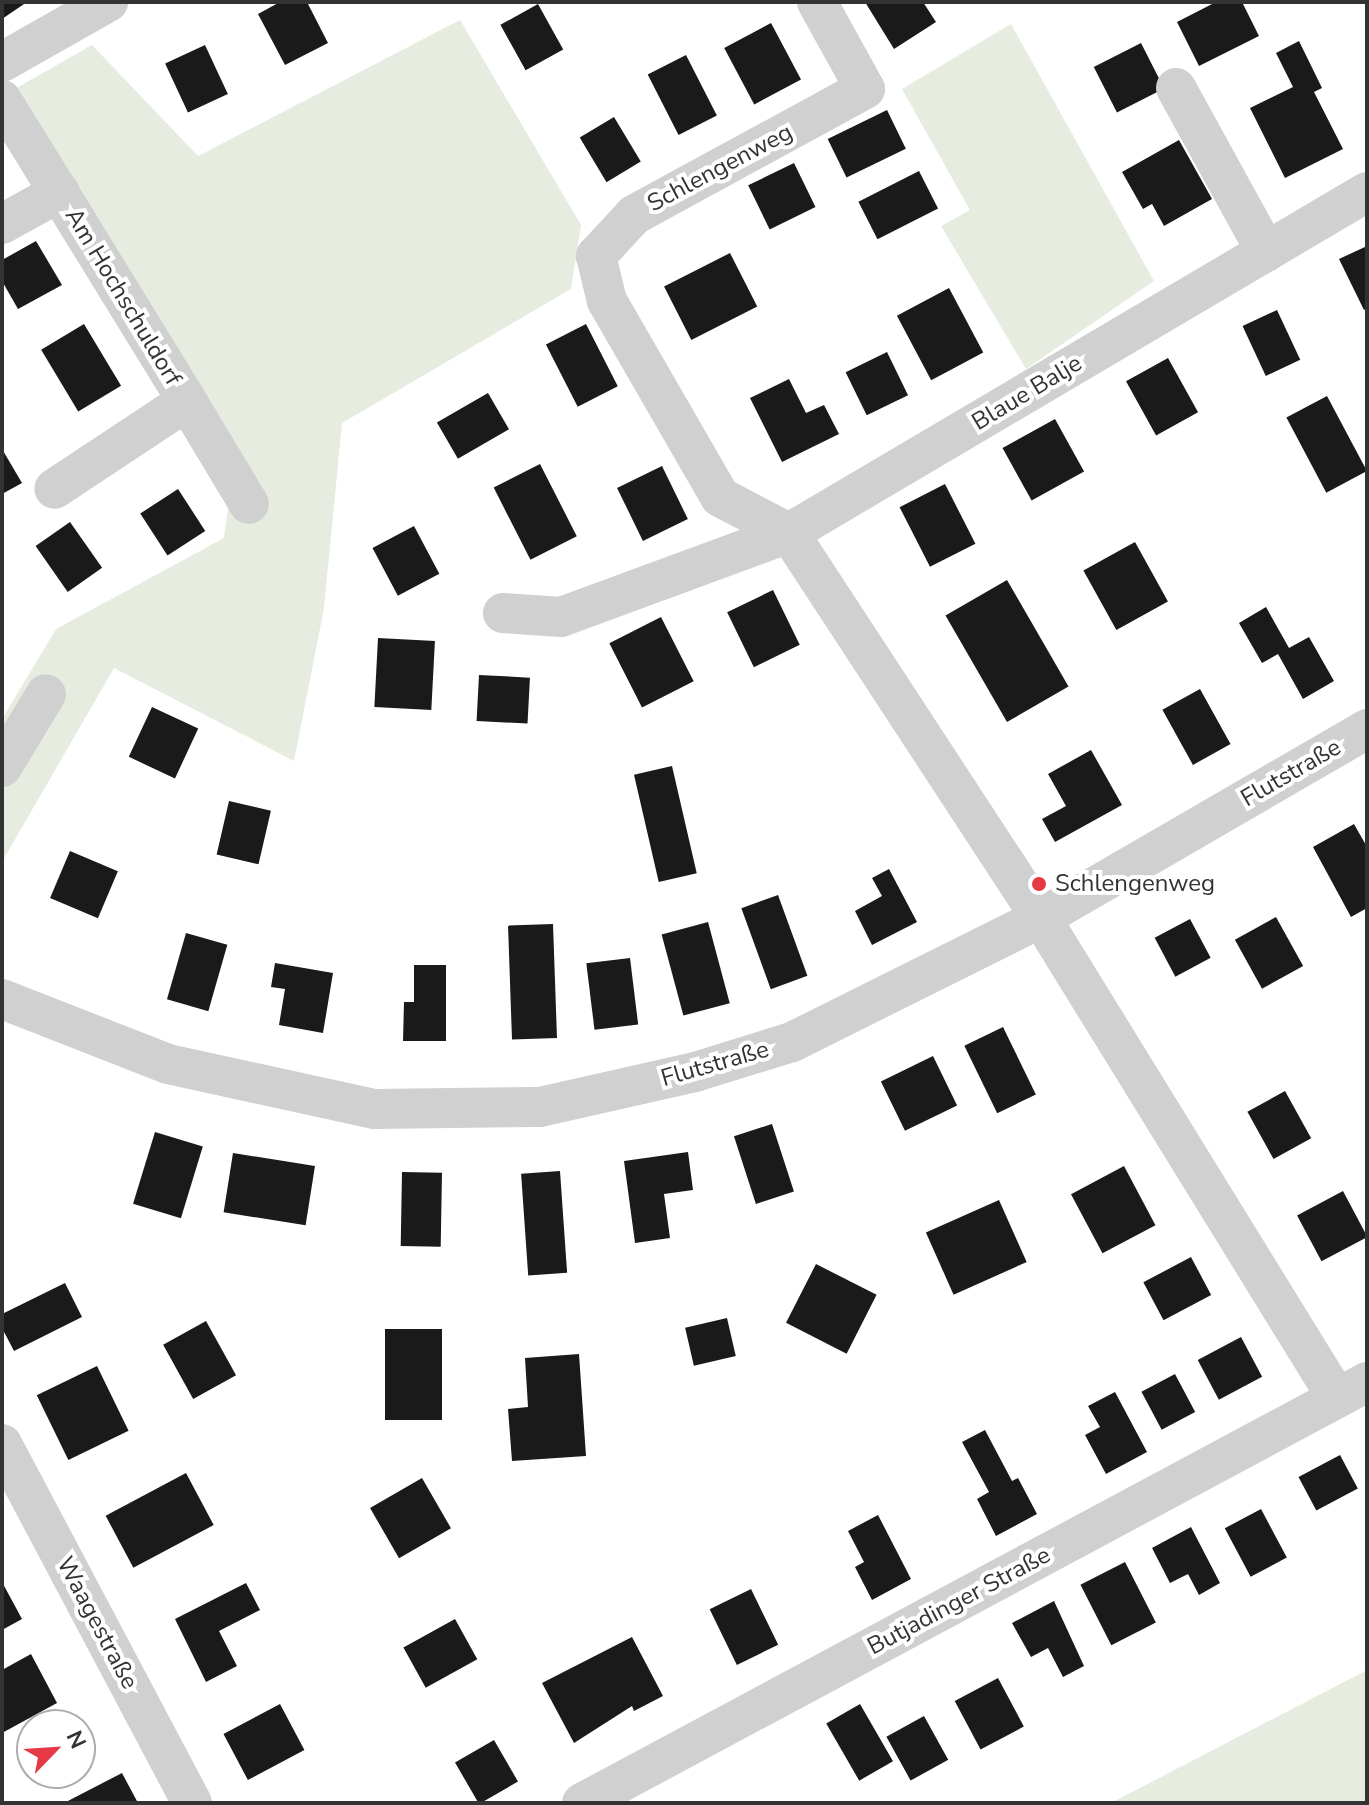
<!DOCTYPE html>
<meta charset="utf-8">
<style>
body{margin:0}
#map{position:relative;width:1369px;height:1805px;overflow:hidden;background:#fff;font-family:"Nunito Sans",sans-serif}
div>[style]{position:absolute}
.green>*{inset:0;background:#e6ecdf}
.building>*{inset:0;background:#1a1a1a;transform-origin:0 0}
.minor>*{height:40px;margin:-20px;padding:0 20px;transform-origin:20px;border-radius:20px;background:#d0d0d0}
.dots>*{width:22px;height:22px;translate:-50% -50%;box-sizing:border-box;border:4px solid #fff;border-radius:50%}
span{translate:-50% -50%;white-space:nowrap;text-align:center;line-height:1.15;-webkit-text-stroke:8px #fff;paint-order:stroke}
.street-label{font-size:24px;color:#333}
.poi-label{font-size:24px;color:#333}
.left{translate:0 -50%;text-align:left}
.frame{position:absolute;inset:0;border:4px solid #333;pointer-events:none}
.north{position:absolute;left:16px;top:1709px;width:80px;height:80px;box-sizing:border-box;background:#fff;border:2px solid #adadad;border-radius:50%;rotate:65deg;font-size:22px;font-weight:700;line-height:32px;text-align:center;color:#333}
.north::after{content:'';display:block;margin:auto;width:28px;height:36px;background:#e63946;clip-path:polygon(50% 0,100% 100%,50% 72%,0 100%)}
</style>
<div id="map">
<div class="green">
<div style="clip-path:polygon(460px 20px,581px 225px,571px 289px,342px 423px,324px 608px,294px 761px,114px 668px,2px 862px,2px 719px,56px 629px,224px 538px,236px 449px,18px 87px,92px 45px,198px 156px)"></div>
<div style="clip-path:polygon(1011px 24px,1154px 281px,1026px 369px,941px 226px,970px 210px,902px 89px)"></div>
<div style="clip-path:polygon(1367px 1670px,1367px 1803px,1111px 1803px)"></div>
</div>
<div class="building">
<div style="clip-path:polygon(2px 2px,27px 2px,2px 19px)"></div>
<div style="clip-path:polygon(280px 2px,307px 2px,328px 43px,285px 65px,258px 14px)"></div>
<div style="clip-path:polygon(865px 2px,923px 2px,936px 22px,894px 49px)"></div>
<div style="clip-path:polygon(1216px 2px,1242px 2px,1259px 36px,1199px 66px,1177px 22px)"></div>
<div style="left:538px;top:4px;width:52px;height:43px;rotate:61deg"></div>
<div style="left:771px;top:23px;width:64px;height:53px;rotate:62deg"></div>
<div style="clip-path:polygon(1299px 41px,1322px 88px,1314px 92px,1343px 149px,1285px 178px,1250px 108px,1293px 87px,1276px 53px)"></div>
<div style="left:1141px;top:43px;width:51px;height:53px;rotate:63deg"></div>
<div style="left:205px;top:45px;width:54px;height:44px;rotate:65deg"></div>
<div style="left:686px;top:55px;width:68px;height:43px;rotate:63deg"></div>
<div style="left:887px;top:110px;width:43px;height:66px;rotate:64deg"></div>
<div style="left:614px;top:117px;width:52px;height:40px;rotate:59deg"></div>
<div style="clip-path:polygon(1179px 140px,1212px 199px,1164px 226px,1152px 204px,1143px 209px,1122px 172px)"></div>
<div style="left:794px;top:163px;width:49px;height:51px;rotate:64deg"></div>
<div style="left:919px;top:171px;width:42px;height:68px;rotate:63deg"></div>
<div style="clip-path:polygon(36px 241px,62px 285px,18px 309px,2px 281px,2px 260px)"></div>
<div style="clip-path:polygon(1367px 246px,1367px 308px,1364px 310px,1339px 259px)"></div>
<div style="left:730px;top:253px;width:60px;height:74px;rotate:63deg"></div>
<div style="left:949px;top:288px;width:73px;height:59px;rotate:62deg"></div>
<div style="left:1277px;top:310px;width:55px;height:38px;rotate:65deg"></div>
<div style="left:84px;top:324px;width:72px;height:50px;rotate:59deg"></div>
<div style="left:586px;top:324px;width:70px;height:45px;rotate:63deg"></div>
<div style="left:887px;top:352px;width:48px;height:46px;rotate:64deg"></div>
<div style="left:1168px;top:358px;width:62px;height:48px;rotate:61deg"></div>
<div style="clip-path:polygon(789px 379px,806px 413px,824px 405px,839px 434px,782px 462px,750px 398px)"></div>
<div style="left:488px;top:393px;width:42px;height:59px;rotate:60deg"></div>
<div style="left:1327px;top:396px;width:85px;height:46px;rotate:62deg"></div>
<div style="left:1055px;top:419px;width:60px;height:60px;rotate:61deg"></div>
<div style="clip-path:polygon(2px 449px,22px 483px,2px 494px)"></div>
<div style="left:540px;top:464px;width:81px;height:52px;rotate:63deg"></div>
<div style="left:662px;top:466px;width:59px;height:50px;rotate:64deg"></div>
<div style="left:945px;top:484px;width:67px;height:51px;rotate:63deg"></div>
<div style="left:178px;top:489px;width:50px;height:45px;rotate:57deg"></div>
<div style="left:70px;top:522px;width:56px;height:42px;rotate:55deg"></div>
<div style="left:414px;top:526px;width:54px;height:47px;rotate:62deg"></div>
<div style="left:1135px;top:542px;width:68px;height:59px;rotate:61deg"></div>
<div style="left:1007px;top:580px;width:123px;height:71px;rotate:60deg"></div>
<div style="left:773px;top:590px;width:61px;height:51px;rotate:64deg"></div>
<div style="clip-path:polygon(1266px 607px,1289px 648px,1309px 637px,1334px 681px,1303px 699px,1278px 654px,1262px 663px,1239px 623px)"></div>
<div style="left:661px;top:617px;width:72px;height:58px;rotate:63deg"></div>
<div style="left:378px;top:638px;width:57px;height:69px;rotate:3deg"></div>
<div style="left:479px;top:675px;width:51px;height:46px;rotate:3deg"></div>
<div style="left:1200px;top:689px;width:63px;height:43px;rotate:61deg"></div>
<div style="left:152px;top:707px;width:51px;height:55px;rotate:25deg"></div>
<div style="clip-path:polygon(1091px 750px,1122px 805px,1055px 842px,1042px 819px,1066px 806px,1048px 774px)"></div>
<div style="left:672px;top:766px;width:110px;height:39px;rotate:77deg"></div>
<div style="left:229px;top:801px;width:43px;height:55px;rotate:13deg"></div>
<div style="clip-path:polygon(1354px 824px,1367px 847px,1367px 908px,1351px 917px,1313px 847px)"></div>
<div style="left:70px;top:851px;width:52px;height:51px;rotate:23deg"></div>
<div style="clip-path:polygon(889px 869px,917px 922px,872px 945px,855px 911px,882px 896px,872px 878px)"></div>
<div style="left:778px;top:895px;width:86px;height:39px;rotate:70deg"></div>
<div style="left:1276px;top:917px;width:56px;height:47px;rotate:61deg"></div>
<div style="left:1190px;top:919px;width:44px;height:40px;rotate:62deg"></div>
<div style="left:708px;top:922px;width:84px;height:48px;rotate:75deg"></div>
<div style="left:553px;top:924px;width:114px;height:45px;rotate:88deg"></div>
<div style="left:186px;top:933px;width:43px;height:69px;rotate:16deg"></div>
<div style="left:630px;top:958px;width:67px;height:44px;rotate:83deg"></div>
<div style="clip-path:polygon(275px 963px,333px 973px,323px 1033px,279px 1025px,285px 989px,271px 987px)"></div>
<div style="clip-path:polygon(414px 965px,446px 965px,446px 1041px,403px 1041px,404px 1002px,414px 1002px)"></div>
<div style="left:1003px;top:1027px;width:75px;height:43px;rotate:64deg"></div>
<div style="left:933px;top:1056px;width:55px;height:58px;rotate:64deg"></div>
<div style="left:1285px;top:1091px;width:54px;height:43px;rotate:61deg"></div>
<div style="left:772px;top:1124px;width:71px;height:40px;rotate:72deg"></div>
<div style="left:155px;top:1132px;width:50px;height:75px;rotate:17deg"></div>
<div style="clip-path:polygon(688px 1152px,693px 1190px,664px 1194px,670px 1238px,635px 1243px,624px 1161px)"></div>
<div style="left:233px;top:1153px;width:83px;height:60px;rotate:9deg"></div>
<div style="left:1124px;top:1166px;width:67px;height:60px;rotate:62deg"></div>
<div style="left:560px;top:1171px;width:102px;height:39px;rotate:86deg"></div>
<div style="left:402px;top:1172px;width:40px;height:74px;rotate:1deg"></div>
<div style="left:1343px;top:1191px;width:52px;height:52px;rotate:62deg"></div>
<div style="left:999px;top:1200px;width:68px;height:80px;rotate:66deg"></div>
<div style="left:1191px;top:1257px;width:43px;height:54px;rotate:62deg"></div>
<div style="left:816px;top:1264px;width:68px;height:66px;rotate:27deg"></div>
<div style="clip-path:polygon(65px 1283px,82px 1317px,14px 1351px,2px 1328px,2px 1314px)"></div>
<div style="left:727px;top:1318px;width:39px;height:43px;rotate:77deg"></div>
<div style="left:206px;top:1321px;width:62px;height:49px;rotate:61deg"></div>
<div style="left:385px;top:1329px;width:57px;height:91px"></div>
<div style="left:1241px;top:1337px;width:45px;height:49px;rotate:62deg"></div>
<div style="clip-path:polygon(579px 1354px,586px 1456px,512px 1461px,508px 1409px,528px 1407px,525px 1358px)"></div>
<div style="left:97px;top:1366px;width:72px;height:67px;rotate:64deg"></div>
<div style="left:1175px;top:1374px;width:43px;height:38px;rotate:62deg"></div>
<div style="clip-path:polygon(1115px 1392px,1147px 1452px,1106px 1474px,1085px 1435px,1100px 1427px,1088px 1406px)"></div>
<div style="clip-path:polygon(985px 1430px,1012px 1481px,1018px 1478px,1037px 1514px,996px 1536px,977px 1499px,989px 1492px,962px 1442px)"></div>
<div style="left:1340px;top:1455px;width:38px;height:47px;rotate:62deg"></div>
<div style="left:186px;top:1473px;width:59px;height:91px;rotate:62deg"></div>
<div style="left:422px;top:1478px;width:58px;height:60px;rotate:60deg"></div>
<div style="left:1261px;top:1509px;width:55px;height:41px;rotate:62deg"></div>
<div style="clip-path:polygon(878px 1515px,911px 1579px,872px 1600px,855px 1567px,864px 1562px,848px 1531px)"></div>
<div style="clip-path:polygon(1191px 1527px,1220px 1583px,1199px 1595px,1188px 1574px,1170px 1583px,1152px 1548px)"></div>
<div style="left:1125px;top:1562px;width:68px;height:50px;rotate:63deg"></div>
<div style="clip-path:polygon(2px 1582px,22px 1619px,2px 1630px)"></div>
<div style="clip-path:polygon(246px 1583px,260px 1610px,219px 1631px,237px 1666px,206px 1682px,175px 1619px)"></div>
<div style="left:751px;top:1589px;width:62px;height:46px;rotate:64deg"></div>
<div style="clip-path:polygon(1054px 1601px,1084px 1666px,1063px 1677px,1048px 1648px,1031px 1657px,1012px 1623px)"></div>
<div style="left:455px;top:1619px;width:46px;height:59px;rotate:61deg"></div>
<div style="clip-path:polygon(632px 1637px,663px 1696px,634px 1711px,632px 1706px,574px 1743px,542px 1683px)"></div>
<div style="clip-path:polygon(31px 1654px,57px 1703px,2px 1733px,2px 1670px)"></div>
<div style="left:998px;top:1678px;width:55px;height:49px;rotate:62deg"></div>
<div style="left:280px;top:1704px;width:52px;height:64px;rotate:62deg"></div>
<div style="left:860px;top:1704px;width:66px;height:39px;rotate:60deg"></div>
<div style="left:924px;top:1716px;width:50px;height:43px;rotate:61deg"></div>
<div style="left:494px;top:1740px;width:48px;height:45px;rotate:60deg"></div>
<div style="clip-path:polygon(122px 1773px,138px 1803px,64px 1803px)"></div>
</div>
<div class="minor">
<div style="left:817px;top:2px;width:99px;rotate:61.1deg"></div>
<div style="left:865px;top:89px;width:263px;rotate:151.4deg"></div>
<div style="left:634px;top:215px;width:56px;rotate:132.8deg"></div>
<div style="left:596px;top:256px;width:46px;rotate:76.3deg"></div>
<div style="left:607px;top:301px;width:226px;rotate:60deg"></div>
<div style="left:720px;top:497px;width:78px;rotate:27.6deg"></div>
<div style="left:789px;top:533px;width:460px;rotate:56.8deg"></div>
<div style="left:1041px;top:918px;width:564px;rotate:58.34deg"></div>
<div style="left:2px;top:62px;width:122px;rotate:-29.5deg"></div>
<div style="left:1176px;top:88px;width:187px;rotate:61.2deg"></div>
<div style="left:2px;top:100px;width:353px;rotate:58.4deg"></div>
<div style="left:187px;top:401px;width:159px;rotate:146.5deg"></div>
<div style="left:2px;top:224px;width:66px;rotate:-28.9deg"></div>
<div style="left:187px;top:401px;width:120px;rotate:59deg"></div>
<div style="left:503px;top:613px;width:58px;rotate:3.9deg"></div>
<div style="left:561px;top:617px;width:243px;rotate:-20.2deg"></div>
<div style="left:789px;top:533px;width:671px;rotate:-30.54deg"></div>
<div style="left:2px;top:767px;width:85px;rotate:-58.9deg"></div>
<div style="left:2px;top:999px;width:178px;rotate:21.4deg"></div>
<div style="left:168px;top:1064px;width:211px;rotate:12.3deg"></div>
<div style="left:374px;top:1109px;width:166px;rotate:-0.7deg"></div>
<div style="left:540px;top:1107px;width:159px;rotate:-12.7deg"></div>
<div style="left:695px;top:1072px;width:102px;rotate:-17.2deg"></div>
<div style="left:792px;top:1042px;width:278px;rotate:-26.5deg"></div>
<div style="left:1041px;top:918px;width:377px;rotate:-30.1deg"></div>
<div style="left:2px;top:1444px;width:406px;rotate:62.1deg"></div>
<div style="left:582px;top:1803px;width:891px;rotate:-28.2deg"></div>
</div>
<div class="dots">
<div style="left:1039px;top:884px;background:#e63946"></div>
</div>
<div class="street-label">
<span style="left:720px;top:168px;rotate:-28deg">Schlengenweg</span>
<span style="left:123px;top:297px;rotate:59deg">Am Hochschuldorf</span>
<span style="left:1027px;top:393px;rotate:-31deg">Blaue Balje</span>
<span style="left:1291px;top:773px;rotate:-30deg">Flutstraße</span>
<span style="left:715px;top:1064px;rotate:-16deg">Flutstraße</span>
<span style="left:959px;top:1601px;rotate:-28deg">Butjadinger Straße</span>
<span style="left:97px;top:1623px;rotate:62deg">Waagestraße</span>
</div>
<div class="poi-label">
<span class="left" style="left:1055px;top:884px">Schlengenweg</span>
</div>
<div class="frame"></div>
<div class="north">N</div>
</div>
